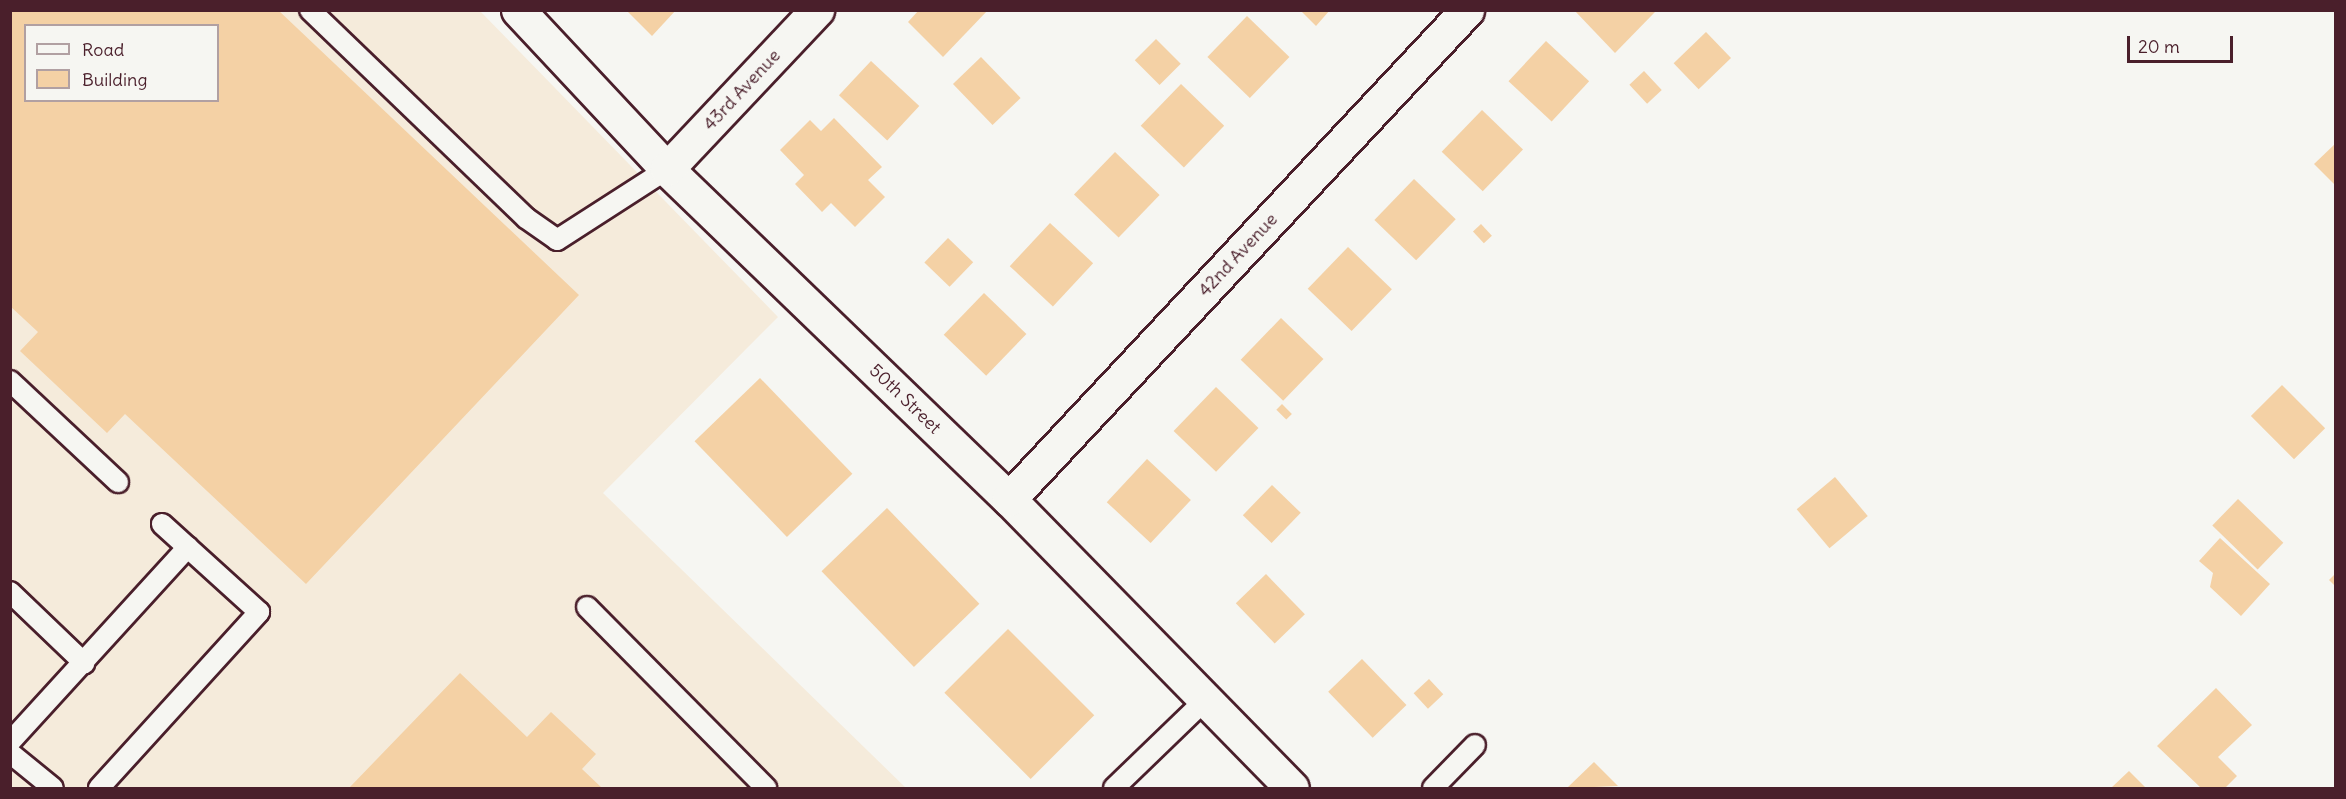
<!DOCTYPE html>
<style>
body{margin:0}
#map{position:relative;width:2346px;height:799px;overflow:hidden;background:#f6f6f2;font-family:Delius,sans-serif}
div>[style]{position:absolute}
.built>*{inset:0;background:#f5ebdb}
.building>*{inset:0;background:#f4d1a5;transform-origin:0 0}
.roads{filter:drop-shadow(2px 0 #4a1f2b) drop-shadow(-2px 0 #4a1f2b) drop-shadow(0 2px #4a1f2b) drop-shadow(0 -2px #4a1f2b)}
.service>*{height:20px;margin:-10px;padding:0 10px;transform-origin:10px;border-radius:10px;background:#f6f6f2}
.minor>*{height:33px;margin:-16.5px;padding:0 16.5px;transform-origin:16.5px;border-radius:16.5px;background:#f6f6f2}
span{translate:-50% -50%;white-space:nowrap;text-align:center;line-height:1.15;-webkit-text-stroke:5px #f6f6f2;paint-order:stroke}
.street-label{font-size:18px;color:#4a1f2b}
.frame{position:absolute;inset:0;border:12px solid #4a1f2b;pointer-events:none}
.legend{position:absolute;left:24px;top:24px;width:195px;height:78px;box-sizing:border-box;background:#f6f6f2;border:2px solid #b1a0a2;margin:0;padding:8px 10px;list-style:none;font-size:18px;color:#4a1f2b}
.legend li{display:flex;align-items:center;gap:12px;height:30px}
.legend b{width:30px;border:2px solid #b1a0a2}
.scale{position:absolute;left:2127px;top:36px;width:106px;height:27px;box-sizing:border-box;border:3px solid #4a1f2b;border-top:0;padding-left:8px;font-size:18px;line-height:21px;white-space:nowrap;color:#4a1f2b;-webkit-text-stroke:4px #f6f6f2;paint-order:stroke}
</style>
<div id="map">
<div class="built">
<div style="clip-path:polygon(evenodd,10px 11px,480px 11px,778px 317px,603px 493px,906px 788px,11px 788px,10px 11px,26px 26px,218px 26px,218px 100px,26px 100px,26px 26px)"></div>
</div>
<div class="building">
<div style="clip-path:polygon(evenodd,10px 10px,278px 10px,579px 295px,306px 584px,125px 414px,107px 433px,20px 351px,38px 332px,10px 306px,10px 10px,26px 26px,218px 26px,218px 100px,26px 100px,26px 26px)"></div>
<div style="clip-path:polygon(626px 10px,676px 10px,652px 36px)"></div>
<div style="clip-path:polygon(919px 10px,988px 10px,943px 57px,908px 22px)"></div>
<div style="clip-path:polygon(1300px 10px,1330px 10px,1316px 26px)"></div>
<div style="clip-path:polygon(1574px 10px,1653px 10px,1655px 12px,1615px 53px)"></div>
<div style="left:1247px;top:16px;width:59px;height:57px;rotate:44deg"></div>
<div style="left:1706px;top:32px;width:36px;height:45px;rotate:46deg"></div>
<div style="left:1156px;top:39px;width:35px;height:30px;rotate:45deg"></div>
<div style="left:1546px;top:41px;width:59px;height:55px;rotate:43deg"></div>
<div style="left:981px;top:57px;width:57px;height:39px;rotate:46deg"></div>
<div style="left:871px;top:61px;width:66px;height:47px;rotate:43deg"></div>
<div style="left:1644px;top:71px;width:26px;height:20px;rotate:47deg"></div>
<div style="left:1181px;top:84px;width:60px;height:58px;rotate:44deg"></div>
<div style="left:1482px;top:110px;width:57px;height:58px;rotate:44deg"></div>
<div style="clip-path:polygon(834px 118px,882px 167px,868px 180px,885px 197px,855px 227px,831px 203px,822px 212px,795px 184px,804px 175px,780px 150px,810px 120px,821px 131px)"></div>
<div style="clip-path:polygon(2336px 143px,2336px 186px,2314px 164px)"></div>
<div style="left:1115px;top:152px;width:62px;height:59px;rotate:44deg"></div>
<div style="left:1414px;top:179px;width:58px;height:57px;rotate:44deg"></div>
<div style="left:1050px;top:223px;width:59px;height:59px;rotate:43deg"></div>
<div style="left:1481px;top:224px;width:16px;height:11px;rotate:47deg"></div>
<div style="left:948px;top:238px;width:35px;height:34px;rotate:44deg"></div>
<div style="left:1348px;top:247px;width:61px;height:58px;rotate:44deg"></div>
<div style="left:984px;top:293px;width:59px;height:58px;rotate:44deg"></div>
<div style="left:1281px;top:318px;width:59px;height:58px;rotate:44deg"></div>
<div style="left:760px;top:378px;width:133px;height:91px;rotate:46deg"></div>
<div style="left:2282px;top:385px;width:61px;height:44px;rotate:45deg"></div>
<div style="left:1216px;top:387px;width:59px;height:61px;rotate:44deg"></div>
<div style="left:1282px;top:404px;width:14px;height:8px;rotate:45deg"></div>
<div style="left:1147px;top:459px;width:60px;height:59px;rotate:43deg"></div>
<div style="left:1835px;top:477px;width:51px;height:50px;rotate:50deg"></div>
<div style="left:1272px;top:485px;width:40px;height:42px;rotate:44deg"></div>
<div style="left:2238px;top:499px;width:63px;height:37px;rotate:44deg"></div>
<div style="left:887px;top:508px;width:133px;height:91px;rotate:46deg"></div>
<div style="clip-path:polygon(2220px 538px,2270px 584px,2241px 616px,2210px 587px,2213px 573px,2199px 561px)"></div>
<div style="clip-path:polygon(2336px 573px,2336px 587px,2329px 580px)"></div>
<div style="left:1266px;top:574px;width:56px;height:42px;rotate:46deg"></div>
<div style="left:1008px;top:629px;width:122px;height:90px;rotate:45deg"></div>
<div style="left:1362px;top:659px;width:64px;height:47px;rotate:46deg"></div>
<div style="clip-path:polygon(460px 673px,527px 737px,551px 712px,596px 754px,582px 769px,602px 788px,349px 788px)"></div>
<div style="left:1429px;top:679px;width:21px;height:21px;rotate:47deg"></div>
<div style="clip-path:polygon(2216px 688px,2252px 725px,2218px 757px,2237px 776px,2225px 788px,2201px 788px,2157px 746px)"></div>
<div style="clip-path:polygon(1594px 762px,1618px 786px,1570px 788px,1568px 787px)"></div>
<div style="clip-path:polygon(2129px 771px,2146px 788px,2111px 788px)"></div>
</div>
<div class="roads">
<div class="service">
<div style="left:310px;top:10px;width:300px;rotate:43.9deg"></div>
<div style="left:526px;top:218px;width:38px;rotate:35deg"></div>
<div style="left:557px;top:240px;width:131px;rotate:-32.8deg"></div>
<div style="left:10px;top:381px;width:148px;rotate:43.1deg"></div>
<div style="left:10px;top:592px;width:103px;rotate:43.8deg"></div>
<div style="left:587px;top:607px;width:255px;rotate:45.3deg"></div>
<div style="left:10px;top:742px;width:264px;rotate:-47.6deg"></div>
<div style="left:10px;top:753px;width:55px;rotate:39.1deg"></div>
<div style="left:99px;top:788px;width:238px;rotate:-47.7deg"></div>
<div style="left:259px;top:612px;width:131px;rotate:-137.8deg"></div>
<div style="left:1114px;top:788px;width:127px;rotate:-44deg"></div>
<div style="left:1433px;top:788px;width:60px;rotate:-45.7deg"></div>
</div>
<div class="minor">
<div style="left:518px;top:10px;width:218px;rotate:46.9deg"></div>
<div style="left:667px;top:169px;width:475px;rotate:44deg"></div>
<div style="left:1009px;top:499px;width:404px;rotate:45.6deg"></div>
<div style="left:667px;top:169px;width:219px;rotate:-46.7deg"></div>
<div style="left:1009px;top:499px;width:670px;rotate:-46.87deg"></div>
</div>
</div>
<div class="street-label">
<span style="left:742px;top:90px;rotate:-47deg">43rd Avenue</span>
<span style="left:1238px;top:255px;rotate:-47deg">42nd Avenue</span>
<span style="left:905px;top:399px;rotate:44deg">50th Street</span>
</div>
<div class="frame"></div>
<ul class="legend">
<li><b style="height:8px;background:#f6f6f2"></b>Road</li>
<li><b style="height:16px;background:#f4d1a5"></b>Building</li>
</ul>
<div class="scale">20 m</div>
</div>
